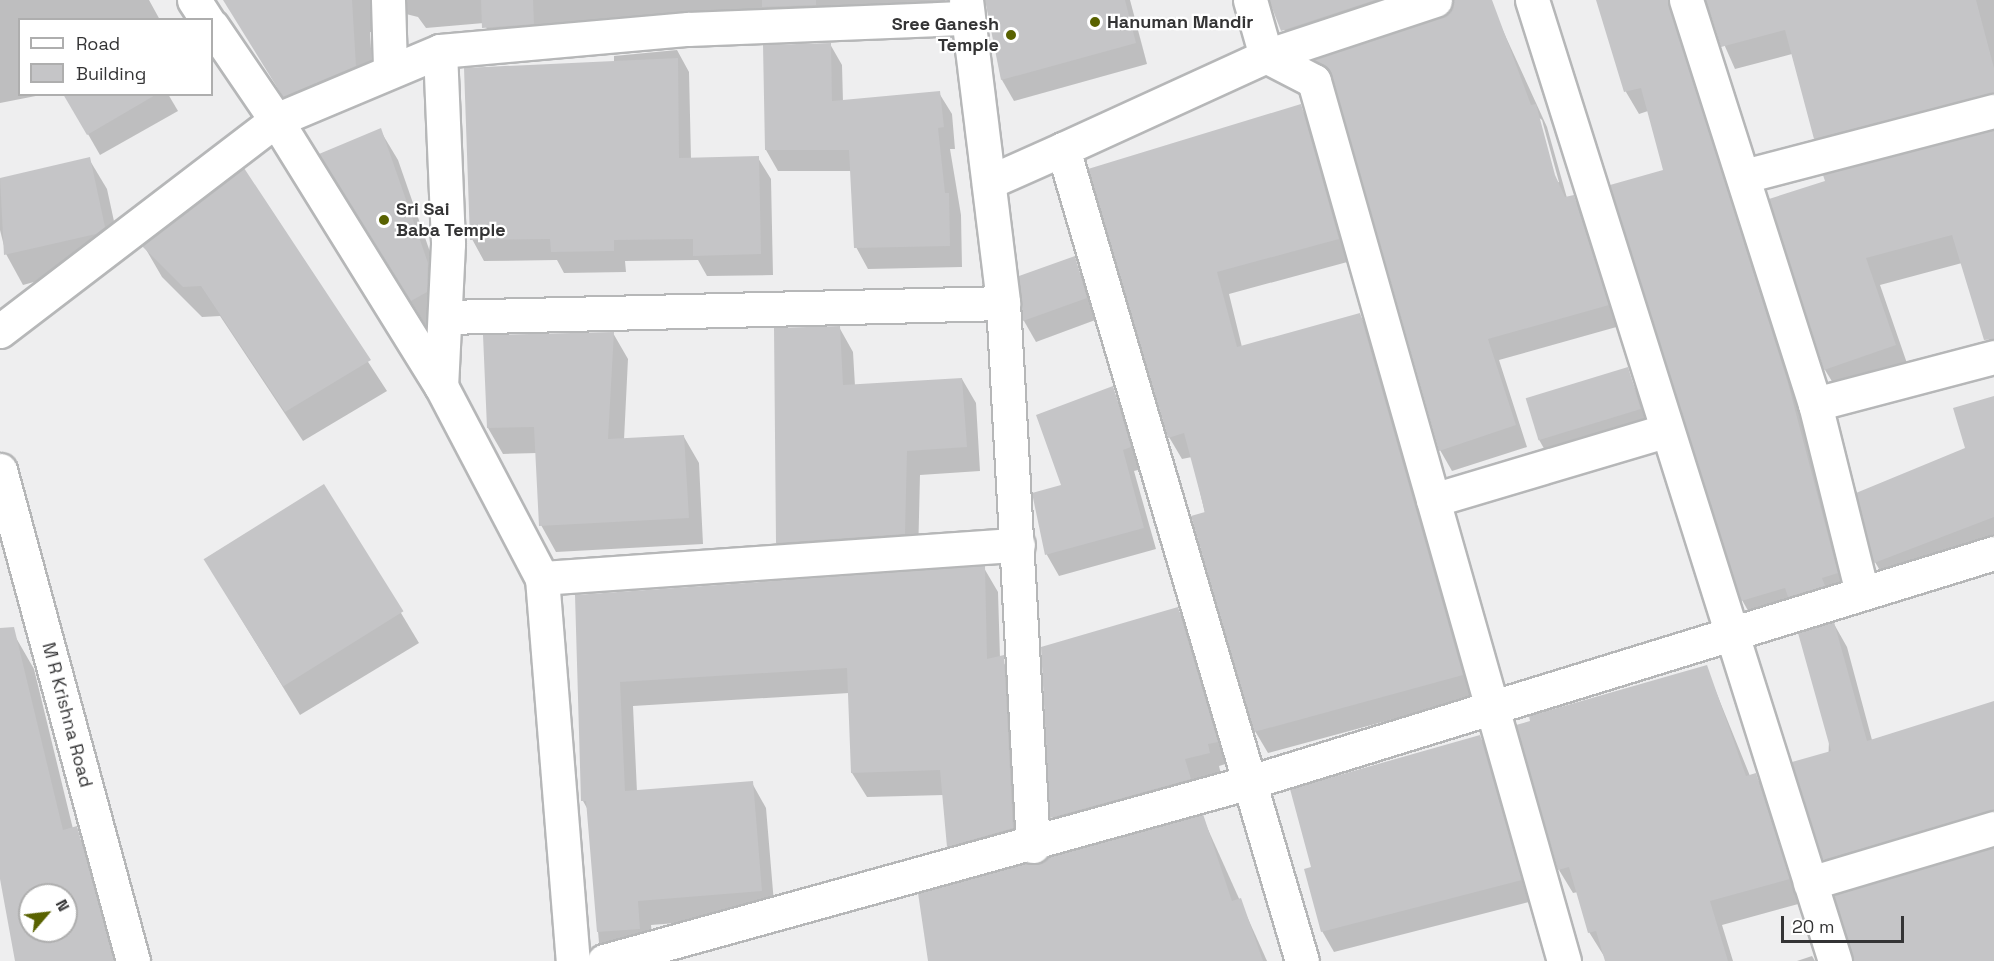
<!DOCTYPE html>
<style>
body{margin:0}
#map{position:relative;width:1994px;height:961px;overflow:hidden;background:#eeeeef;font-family:"Space Grotesk",sans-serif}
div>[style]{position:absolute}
.shadow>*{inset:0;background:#0003}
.building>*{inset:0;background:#c5c5c7;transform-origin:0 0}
.roads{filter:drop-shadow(2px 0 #b6b7b8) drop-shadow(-2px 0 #b6b7b8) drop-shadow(0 2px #b6b7b8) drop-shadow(0 -2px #b6b7b8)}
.minor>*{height:33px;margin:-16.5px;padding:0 16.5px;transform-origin:16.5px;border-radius:16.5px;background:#fff}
.dots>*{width:16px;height:16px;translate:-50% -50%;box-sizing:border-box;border:3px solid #fff;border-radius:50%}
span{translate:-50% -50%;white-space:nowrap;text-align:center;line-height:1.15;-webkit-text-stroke:4.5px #fff;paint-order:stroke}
.poi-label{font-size:18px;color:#343435;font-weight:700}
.left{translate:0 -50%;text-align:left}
.right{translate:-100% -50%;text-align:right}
.street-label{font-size:18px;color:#343435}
.legend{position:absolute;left:18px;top:18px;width:195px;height:78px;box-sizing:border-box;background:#fff;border:2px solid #aeaeae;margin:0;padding:8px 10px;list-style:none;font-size:18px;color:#343435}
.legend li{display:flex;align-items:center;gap:12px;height:30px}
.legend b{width:30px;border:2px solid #aeaeae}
.north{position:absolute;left:18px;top:883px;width:60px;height:60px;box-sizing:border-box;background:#fff;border:2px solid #aeaeae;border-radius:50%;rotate:62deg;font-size:16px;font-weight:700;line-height:24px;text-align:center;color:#343435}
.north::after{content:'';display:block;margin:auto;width:21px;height:27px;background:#596200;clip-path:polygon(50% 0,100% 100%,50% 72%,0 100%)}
.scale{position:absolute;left:1781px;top:916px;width:123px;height:27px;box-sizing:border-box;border:3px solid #343435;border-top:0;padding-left:8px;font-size:18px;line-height:21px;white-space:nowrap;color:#343435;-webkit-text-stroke:4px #fff;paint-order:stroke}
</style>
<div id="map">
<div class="shadow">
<div style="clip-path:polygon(0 0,149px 0,160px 20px,20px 20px,20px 94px,46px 94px,0 103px)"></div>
<div style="clip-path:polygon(225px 0,945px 0,948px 29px,780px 35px,503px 61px,484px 23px,426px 28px,418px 17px,406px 14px,396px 17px,389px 31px,370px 32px,374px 99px,303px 129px)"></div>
<div style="clip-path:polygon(1130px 0,1147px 64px,1014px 101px,1002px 80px,987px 1px)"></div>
<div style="clip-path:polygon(1270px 0,1409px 0,1295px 52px)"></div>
<div style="clip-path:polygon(1599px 0,1994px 0,1994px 121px,1828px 160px,1815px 138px,1792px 54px,1735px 69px,1708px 8px,1694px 4px,1850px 596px,1755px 623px,1742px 600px,1665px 171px,1648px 111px,1639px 114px,1626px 92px)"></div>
<div style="clip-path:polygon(evenodd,1494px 11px,1547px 127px,1567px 198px,1573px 197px,1585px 218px,1620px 326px,1499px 360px,1527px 447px,1452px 471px,1440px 450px,1338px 90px,1316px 61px,1494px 11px,1537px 116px,1542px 120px,1559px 182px,1556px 183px,1537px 116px)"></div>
<div style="clip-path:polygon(830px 44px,842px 65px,843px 102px,939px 93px,952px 114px,955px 149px,950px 149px,961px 215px,962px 267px,868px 269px,856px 247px,851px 171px,778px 171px,766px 150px,764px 46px)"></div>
<div style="clip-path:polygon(677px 50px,689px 72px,691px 159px,758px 158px,771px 179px,773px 275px,707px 276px,698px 260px,625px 261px,626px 272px,564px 273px,557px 260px,484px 261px,472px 239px,614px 63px,614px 56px)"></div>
<div style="clip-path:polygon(65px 94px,168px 94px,178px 111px,100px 155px)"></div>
<div style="clip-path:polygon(1300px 106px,1313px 128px,1351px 261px,1229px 294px,1242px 347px,1360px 315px,1372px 337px,1475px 697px,1268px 753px,1255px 731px,1192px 457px,1182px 459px,1169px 437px,1090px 170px)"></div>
<div style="clip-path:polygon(1994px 128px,1994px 354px,1962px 263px,1880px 285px,1910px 372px,1841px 396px,1825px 370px,1771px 200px,1827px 182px,1825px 176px)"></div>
<div style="clip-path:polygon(380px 130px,398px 160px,445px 295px,429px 331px,340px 186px)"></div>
<div style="clip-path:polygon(89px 159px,107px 189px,122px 258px,23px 285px,6px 254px,0 230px,0 179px)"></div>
<div style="clip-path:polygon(243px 170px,387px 391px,303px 441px,220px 316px,202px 317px,162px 277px,144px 246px)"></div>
<div style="clip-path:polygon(1074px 258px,1098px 319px,1036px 342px,1024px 321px,1020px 277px)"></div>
<div style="clip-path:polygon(839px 327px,853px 352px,855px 386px,962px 379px,976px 403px,980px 471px,920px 475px,918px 558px,791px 567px,777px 543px)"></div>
<div style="clip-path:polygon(613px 333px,628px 359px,624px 440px,684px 437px,699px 463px,703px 544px,556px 552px,541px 525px,537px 453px,503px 454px,488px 428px)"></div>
<div style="clip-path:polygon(1627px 369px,1652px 430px,1550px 459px,1538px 438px)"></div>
<div style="clip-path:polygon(1113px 388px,1142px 469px,1134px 471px,1156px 549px,1059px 576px,1047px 555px,1034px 494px,1063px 486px)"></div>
<div style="clip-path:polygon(1994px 398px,1994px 557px,1893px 593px,1875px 562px,1967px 449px)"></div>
<div style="clip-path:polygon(984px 568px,998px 592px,1000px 658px,1017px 681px,1026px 853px,962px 870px,948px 846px,944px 795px,867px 797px,852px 773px,849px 693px,633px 706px,637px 792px,752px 783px,766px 808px,775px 915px,651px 925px,654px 956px,609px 961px,599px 943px,588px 810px,583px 801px,577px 596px)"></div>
<div style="clip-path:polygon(223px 589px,401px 613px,419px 643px,300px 715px)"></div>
<div style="clip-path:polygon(1177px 608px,1190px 630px,1229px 763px,1219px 766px,1221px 774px,1064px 839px,1052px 817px)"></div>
<div style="clip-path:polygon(1834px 624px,1847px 647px,1872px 740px,1994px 703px,1994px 836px,1838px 882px,1824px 859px)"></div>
<div style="clip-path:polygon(evenodd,15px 636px,34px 669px,73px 829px,95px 861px,123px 961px,17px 961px,0 865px,0 639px,15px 636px,30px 895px,66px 895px,66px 931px,30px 931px,30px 895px)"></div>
<div style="clip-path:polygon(1706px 667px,1750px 776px,1755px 775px,1769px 798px,1802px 903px,1722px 925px,1733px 961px,1607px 961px,1589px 932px,1578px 892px,1573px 893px,1559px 870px)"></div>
<div style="clip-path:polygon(1480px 737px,1492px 758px,1533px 901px,1334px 952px,1322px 931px,1313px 868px)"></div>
<div style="clip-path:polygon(1202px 816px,1267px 961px,930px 961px)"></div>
<div style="clip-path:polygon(1812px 956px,1815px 961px,1797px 961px)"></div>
</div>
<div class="building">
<div style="clip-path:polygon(223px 0,352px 0,356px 66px,283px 97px)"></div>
<div style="clip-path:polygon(481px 0,533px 0,534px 24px,482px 28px)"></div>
<div style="clip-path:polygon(762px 0,816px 0,816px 5px,762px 7px)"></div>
<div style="clip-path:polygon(985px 0,1125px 0,1136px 43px,1001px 80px)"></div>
<div style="clip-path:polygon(1269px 0,1375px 0,1281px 31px)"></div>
<div style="clip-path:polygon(1453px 0,1492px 0,1531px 105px,1536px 104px,1555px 175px,1565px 197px,1574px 195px,1609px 305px,1488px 339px,1516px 425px,1439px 451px,1332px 76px,1314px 60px,1441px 18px)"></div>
<div style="clip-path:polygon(1596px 0,1668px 0,1788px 383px,1838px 573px,1822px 578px,1825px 586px,1788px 597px,1785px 588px,1741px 601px,1610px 185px,1663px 170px,1641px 88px,1624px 92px)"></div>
<div style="clip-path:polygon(1706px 0,1976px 0,1994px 68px,1994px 93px,1814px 139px,1785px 30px,1721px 47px)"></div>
<div style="clip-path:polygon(831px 43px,832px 101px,940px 91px,944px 127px,938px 128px,945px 193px,949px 193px,950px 246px,854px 248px,849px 150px,765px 150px,763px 45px)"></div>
<div style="clip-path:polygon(678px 58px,679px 158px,759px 156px,761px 254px,693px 256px,693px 239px,614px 240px,614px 251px,551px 252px,550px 239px,470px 240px,464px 68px)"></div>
<div style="clip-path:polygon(63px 94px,157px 94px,87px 135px)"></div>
<div style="clip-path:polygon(1301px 104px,1339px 239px,1217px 272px,1237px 347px,1360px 313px,1463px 675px,1254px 732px,1191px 516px,1205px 512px,1184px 433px,1168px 438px,1088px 169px)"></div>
<div style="clip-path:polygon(381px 128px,428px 263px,427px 292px,411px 301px,319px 154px)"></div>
<div style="clip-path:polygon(1994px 130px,1994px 339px,1984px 340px,1952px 235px,1866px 258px,1896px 345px,1824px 370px,1769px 199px,1825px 181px,1823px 175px)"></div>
<div style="clip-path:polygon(90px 157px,105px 227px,96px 234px,4px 255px,0 178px)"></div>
<div style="clip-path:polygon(244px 168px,371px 360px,285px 412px,201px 286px,183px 287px,142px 246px)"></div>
<div style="clip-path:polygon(1075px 256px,1087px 298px,1023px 321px,1019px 276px)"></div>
<div style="clip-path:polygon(840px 326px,843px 385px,962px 378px,967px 447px,907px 451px,905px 534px,776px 543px,774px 328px)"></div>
<div style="clip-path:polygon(614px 332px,608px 439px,684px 435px,689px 518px,539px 526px,534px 427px,487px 428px,483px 335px)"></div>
<div style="left:1628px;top:367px;width:44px;height:107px;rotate:73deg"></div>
<div style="clip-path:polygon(1113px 386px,1131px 447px,1123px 450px,1144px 528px,1045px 555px,1032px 493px,1061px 485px,1036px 415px)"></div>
<div style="clip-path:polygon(1994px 396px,1994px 517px,1874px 563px,1856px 493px,1965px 448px,1953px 408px)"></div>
<div style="left:324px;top:484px;width:150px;height:142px;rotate:58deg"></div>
<div style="clip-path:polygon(985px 566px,987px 659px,1004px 655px,1013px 828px,947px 847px,940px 770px,851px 773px,847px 668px,620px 682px,625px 791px,753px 781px,762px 891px,638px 901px,640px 929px,597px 932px,586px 801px,581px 801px,575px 595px)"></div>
<div style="clip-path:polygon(1178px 607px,1218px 742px,1208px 744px,1210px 753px,1185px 759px,1191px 779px,1050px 818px,1041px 647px)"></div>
<div style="clip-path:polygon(1834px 622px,1867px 741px,1994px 701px,1994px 810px,1823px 860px,1792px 762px,1831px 751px,1798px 633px)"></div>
<div style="clip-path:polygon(evenodd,14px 627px,63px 830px,77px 826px,114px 961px,15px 961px,0 879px,0 628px,14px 627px,30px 895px,66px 895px,66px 931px,30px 931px,30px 895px)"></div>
<div style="clip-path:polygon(1707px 665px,1746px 776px,1756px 773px,1790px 879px,1710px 901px,1728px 961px,1605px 961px,1596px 931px,1588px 933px,1569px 867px,1558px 870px,1516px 725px,1530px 721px,1529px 716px)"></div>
<div style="clip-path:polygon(1480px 735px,1522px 880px,1321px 932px,1304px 869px,1311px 867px,1290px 789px)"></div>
<div style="clip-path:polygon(1203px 814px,1232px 901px,1241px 898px,1263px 961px,928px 961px,918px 893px)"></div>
<div style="clip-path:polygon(1994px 848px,1994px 961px,1853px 961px,1834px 895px)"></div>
</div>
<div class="roads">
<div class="minor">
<div style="left:194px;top:0;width:24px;rotate:57deg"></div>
<div style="left:388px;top:0;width:68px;rotate:88.3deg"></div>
<div style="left:966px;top:0;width:305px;rotate:83deg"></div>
<div style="left:1003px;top:303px;width:544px;rotate:86.84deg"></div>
<div style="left:1250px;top:0;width:58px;rotate:74.1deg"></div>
<div style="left:1266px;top:56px;width:54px;rotate:27.5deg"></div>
<div style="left:1314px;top:81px;width:915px;rotate:74.14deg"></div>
<div style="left:1532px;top:0;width:1008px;rotate:72.5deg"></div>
<div style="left:1686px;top:0;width:424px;rotate:72.3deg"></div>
<div style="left:1815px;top:404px;width:195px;rotate:76deg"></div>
<div style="left:212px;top:26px;width:114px;rotate:55.8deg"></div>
<div style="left:276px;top:120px;width:178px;rotate:-22.8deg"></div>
<div style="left:440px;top:51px;width:193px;rotate:87.6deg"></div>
<div style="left:448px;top:244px;width:142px;rotate:92.8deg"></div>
<div style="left:441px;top:386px;width:217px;rotate:62.3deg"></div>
<div style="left:542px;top:578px;width:384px;rotate:85.4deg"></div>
<div style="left:440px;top:51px;width:249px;rotate:-5.1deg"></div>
<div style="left:688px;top:29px;width:279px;rotate:-2.3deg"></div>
<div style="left:1063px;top:149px;width:223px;rotate:-24.6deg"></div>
<div style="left:1266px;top:56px;width:178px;rotate:-18.3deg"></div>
<div style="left:1744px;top:176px;width:258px;rotate:-14.6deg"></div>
<div style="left:989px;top:182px;width:81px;rotate:-24deg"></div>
<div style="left:1063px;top:149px;width:846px;rotate:73.6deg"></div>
<div style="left:447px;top:317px;width:556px;rotate:-1.44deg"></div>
<div style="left:0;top:331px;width:347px;rotate:-37.4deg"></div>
<div style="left:276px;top:120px;width:313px;rotate:58.2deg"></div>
<div style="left:1815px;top:404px;width:185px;rotate:-14.7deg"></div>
<div style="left:0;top:470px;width:509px;rotate:74.84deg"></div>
<div style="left:1433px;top:500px;width:242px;rotate:-16.6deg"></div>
<div style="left:542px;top:578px;width:477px;rotate:-4deg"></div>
<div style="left:1810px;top:883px;width:192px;rotate:-16.6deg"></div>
<div style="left:604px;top:961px;width:670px;rotate:-15.49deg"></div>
<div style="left:1250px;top:782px;width:778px;rotate:-17.11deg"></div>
</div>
</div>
<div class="dots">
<div style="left:1095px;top:22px;background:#596200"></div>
<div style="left:1011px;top:35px;background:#596200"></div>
<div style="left:384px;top:220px;background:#596200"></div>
</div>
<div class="poi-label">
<span class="left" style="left:1107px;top:22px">Hanuman Mandir</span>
<span class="right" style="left:999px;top:35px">Sree Ganesh<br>Temple</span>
<span class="left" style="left:396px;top:220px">Sri Sai<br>Baba Temple</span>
</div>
<div class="street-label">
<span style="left:67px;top:715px;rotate:75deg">M R Krishna Road</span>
</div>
<ul class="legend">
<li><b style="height:8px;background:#fff"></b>Road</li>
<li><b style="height:16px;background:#c5c5c7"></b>Building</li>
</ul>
<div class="north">N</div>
<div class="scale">20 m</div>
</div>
